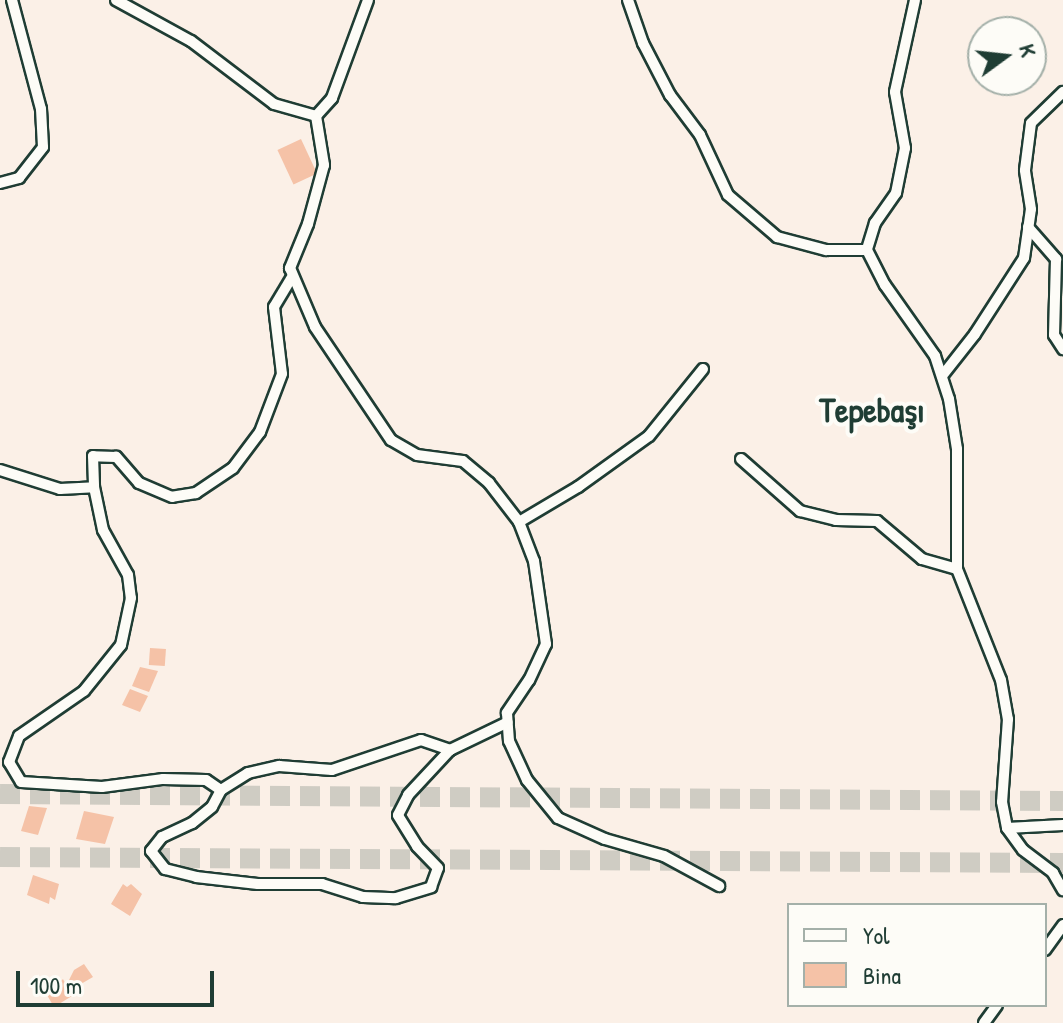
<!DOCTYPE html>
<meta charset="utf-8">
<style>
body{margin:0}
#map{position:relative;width:1063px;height:1023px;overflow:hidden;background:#fbf0e7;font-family:"Patrick Hand",sans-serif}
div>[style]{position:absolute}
.building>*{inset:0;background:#f5c2a7;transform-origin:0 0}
.highway-tunnel>*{height:20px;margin-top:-10px;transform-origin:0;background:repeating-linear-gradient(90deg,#cfccc3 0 20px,transparent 0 30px)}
.roads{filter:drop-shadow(2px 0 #1f3d34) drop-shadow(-2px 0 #1f3d34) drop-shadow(0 2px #1f3d34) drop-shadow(0 -2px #1f3d34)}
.street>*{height:10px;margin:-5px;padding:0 5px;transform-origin:5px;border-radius:5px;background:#fdfcf7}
span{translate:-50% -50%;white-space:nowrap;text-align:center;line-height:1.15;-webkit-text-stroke:8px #fdfcf7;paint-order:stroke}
.district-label{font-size:34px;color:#1f3d34;font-weight:700}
.legend{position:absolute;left:787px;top:903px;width:260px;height:104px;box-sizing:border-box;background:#fdfcf7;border:2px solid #a4b0a9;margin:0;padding:10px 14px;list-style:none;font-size:24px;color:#1f3d34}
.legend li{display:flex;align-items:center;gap:16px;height:40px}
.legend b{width:40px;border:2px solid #a4b0a9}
.north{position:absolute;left:967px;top:16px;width:80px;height:80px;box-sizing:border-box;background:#fdfcf7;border:2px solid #a4b0a9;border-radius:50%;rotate:75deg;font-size:22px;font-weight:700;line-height:32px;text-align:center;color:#1f3d34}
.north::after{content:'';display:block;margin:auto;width:28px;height:36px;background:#1f3d34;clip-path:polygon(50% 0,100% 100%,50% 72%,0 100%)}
.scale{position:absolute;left:16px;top:971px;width:198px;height:36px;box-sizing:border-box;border:4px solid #1f3d34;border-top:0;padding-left:10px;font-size:24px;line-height:28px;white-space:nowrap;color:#1f3d34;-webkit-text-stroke:6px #fdfcf7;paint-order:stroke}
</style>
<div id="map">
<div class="building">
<div style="left:301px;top:139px;width:38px;height:26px;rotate:65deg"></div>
<div style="left:150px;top:648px;width:16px;height:17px;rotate:4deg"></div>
<div style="clip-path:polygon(140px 667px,158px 671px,149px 692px,132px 686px)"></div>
<div style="clip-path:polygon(130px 689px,148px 696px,140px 712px,122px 705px)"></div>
<div style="clip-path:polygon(29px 806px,47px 808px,38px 835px,21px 831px)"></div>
<div style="clip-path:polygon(84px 811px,114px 817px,105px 844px,76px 839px)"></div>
<div style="clip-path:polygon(33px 875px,59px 884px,55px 900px,50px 897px,49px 904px,27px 895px)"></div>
<div style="clip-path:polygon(123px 884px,127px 887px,131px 884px,142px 894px,130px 916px,111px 904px)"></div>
<div style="clip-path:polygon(84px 964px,93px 977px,74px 988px,69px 980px,74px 970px)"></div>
<div style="clip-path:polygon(63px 979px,72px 996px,54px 1007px,47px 995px)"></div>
</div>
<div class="highway-tunnel">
<div style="left:0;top:794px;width:1063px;rotate:0.38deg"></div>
<div style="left:0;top:857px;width:1063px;rotate:0.32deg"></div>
</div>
<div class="roads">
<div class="street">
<div style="left:116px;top:0;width:85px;rotate:28.7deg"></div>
<div style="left:191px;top:41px;width:104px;rotate:37.2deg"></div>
<div style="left:274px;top:104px;width:44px;rotate:15.9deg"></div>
<div style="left:316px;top:116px;width:24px;rotate:-48deg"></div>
<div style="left:332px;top:98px;width:104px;rotate:-69.8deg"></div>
<div style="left:628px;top:0;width:46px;rotate:70.8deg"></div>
<div style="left:643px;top:43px;width:59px;rotate:62.6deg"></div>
<div style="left:670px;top:95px;width:50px;rotate:53.1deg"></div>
<div style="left:700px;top:135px;width:66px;rotate:65deg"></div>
<div style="left:728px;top:195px;width:65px;rotate:40.6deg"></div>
<div style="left:777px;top:237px;width:51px;rotate:14.9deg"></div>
<div style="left:826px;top:250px;width:41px"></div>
<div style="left:915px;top:0;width:94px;rotate:102.3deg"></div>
<div style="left:895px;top:92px;width:57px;rotate:79.9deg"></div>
<div style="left:905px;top:148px;width:46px;rotate:101.3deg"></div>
<div style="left:896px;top:193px;width:37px;rotate:125deg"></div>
<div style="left:875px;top:223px;width:28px;rotate:107deg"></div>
<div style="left:867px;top:250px;width:39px;rotate:63deg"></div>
<div style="left:885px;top:285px;width:87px;rotate:54.8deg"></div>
<div style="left:935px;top:356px;width:45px;rotate:72deg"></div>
<div style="left:949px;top:399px;width:51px;rotate:80.9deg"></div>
<div style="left:957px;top:449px;width:120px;rotate:90deg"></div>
<div style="left:957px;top:569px;width:119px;rotate:68.4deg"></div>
<div style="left:1001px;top:680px;width:40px;rotate:80deg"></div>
<div style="left:1008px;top:719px;width:83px;rotate:94.1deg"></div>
<div style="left:1002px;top:802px;width:26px;rotate:79deg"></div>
<div style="left:1007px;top:828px;width:27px;rotate:54deg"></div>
<div style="left:1023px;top:850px;width:38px;rotate:37deg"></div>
<div style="left:1053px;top:873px;width:20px;rotate:60deg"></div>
<div style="left:316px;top:116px;width:50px;rotate:80.7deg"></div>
<div style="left:324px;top:165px;width:61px;rotate:105.2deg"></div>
<div style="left:308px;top:224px;width:48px;rotate:112.2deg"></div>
<div style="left:290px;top:268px;width:64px;rotate:67deg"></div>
<div style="left:315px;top:327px;width:136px;rotate:56.1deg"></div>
<div style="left:391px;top:440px;width:30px;rotate:30deg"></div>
<div style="left:417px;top:455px;width:46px;rotate:7.4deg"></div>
<div style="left:463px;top:461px;width:34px;rotate:40deg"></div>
<div style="left:489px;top:483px;width:49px;rotate:52.4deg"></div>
<div style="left:519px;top:522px;width:42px;rotate:69deg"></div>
<div style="left:534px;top:561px;width:84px;rotate:81.8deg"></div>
<div style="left:546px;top:644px;width:40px;rotate:115deg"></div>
<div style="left:529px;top:680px;width:40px;rotate:124deg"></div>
<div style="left:507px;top:713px;width:28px;rotate:86deg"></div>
<div style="left:509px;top:741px;width:43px;rotate:65.2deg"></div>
<div style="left:527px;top:780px;width:49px;rotate:50.8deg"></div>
<div style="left:558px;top:818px;width:51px;rotate:24.1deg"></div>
<div style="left:605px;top:839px;width:61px;rotate:16.1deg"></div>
<div style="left:664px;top:856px;width:63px;rotate:28.6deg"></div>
<div style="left:0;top:183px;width:20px;rotate:-15deg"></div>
<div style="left:19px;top:178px;width:39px;rotate:-52deg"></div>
<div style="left:43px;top:147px;width:38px;rotate:-93deg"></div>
<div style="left:41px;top:109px;width:113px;rotate:-104.9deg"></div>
<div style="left:1028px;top:227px;width:43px;rotate:48.8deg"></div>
<div style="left:1056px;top:259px;width:76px;rotate:91.5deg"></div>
<div style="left:1054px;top:335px;width:17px;rotate:57deg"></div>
<div style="left:292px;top:277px;width:35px;rotate:121deg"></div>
<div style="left:274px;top:307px;width:67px;rotate:83.2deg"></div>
<div style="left:282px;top:374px;width:62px;rotate:110.8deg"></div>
<div style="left:260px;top:432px;width:45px;rotate:126.9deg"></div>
<div style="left:233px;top:468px;width:45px;rotate:146deg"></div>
<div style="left:196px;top:493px;width:24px;rotate:171deg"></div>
<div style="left:172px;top:497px;width:36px;rotate:-157deg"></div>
<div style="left:139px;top:483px;width:35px;rotate:-131deg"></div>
<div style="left:116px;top:457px;width:23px;rotate:-178deg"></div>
<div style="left:93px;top:456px;width:31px;rotate:88deg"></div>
<div style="left:94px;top:487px;width:44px;rotate:78.2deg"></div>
<div style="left:103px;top:530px;width:51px;rotate:60.9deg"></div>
<div style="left:128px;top:575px;width:23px;rotate:83deg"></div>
<div style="left:131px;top:598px;width:48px;rotate:102deg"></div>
<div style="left:121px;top:645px;width:59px;rotate:128.8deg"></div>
<div style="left:84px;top:691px;width:79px;rotate:145.3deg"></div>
<div style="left:19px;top:736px;width:28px;rotate:111deg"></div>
<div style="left:9px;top:762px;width:23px;rotate:59deg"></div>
<div style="left:21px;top:782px;width:81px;rotate:3.5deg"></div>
<div style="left:102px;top:787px;width:62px;rotate:-7.5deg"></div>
<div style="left:163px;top:779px;width:43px;rotate:1.3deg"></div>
<div style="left:206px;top:780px;width:18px;rotate:34deg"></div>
<div style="left:221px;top:790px;width:19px;rotate:118deg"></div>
<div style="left:212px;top:807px;width:26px;rotate:141deg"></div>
<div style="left:192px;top:823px;width:33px;rotate:155deg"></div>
<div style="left:162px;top:837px;width:18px;rotate:128deg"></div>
<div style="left:151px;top:851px;width:23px;rotate:52deg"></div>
<div style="left:165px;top:869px;width:32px;rotate:14deg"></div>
<div style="left:196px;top:877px;width:62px;rotate:6.4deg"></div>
<div style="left:258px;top:884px;width:64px"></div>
<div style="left:322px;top:884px;width:43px;rotate:17.6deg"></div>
<div style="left:363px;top:897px;width:33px;rotate:2deg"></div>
<div style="left:396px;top:898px;width:37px;rotate:-17deg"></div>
<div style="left:431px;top:887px;width:20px;rotate:-70deg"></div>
<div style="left:438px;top:868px;width:30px;rotate:-134deg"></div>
<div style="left:417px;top:846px;width:36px;rotate:-122deg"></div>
<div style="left:398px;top:815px;width:22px;rotate:-63deg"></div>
<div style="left:408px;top:795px;width:62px;rotate:-47deg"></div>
<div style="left:450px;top:750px;width:64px;rotate:-25.8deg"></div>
<div style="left:942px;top:376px;width:53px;rotate:-51.8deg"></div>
<div style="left:975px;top:334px;width:90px;rotate:-57.2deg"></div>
<div style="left:1024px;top:258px;width:49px;rotate:-81.9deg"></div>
<div style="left:1031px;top:209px;width:39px;rotate:-99deg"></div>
<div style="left:1025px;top:170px;width:47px;rotate:-82.7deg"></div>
<div style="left:1031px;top:123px;width:45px;rotate:-44.1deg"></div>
<div style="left:741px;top:459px;width:79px;rotate:41.4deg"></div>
<div style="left:800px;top:511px;width:37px;rotate:14deg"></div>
<div style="left:836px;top:520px;width:41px;rotate:1.4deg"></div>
<div style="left:877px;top:521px;width:59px;rotate:40.2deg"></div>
<div style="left:922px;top:559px;width:36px;rotate:16deg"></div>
<div style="left:0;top:470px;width:63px;rotate:17.6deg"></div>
<div style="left:60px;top:489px;width:34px;rotate:-3deg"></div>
<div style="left:519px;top:522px;width:69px;rotate:-30.7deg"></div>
<div style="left:578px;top:487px;width:87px;rotate:-35.7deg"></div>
<div style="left:649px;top:436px;width:86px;rotate:-51.1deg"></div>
<div style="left:221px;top:790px;width:32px;rotate:-32deg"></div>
<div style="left:248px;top:773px;width:32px;rotate:-13deg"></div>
<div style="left:279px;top:766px;width:53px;rotate:4.3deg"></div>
<div style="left:332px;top:770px;width:94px;rotate:-18.6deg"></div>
<div style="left:421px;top:740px;width:31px;rotate:19deg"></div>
<div style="left:1007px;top:828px;width:56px;rotate:-3.1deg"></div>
<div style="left:1045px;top:950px;width:31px;rotate:-54deg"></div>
<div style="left:984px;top:1023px;width:22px;rotate:-54deg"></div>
</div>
</div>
<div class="district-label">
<span style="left:872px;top:411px">Tepebaşı</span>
</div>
<ul class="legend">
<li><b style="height:10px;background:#fdfcf7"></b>Yol</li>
<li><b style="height:22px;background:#f5c2a7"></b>Bina</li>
</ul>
<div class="north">K</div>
<div class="scale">100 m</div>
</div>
